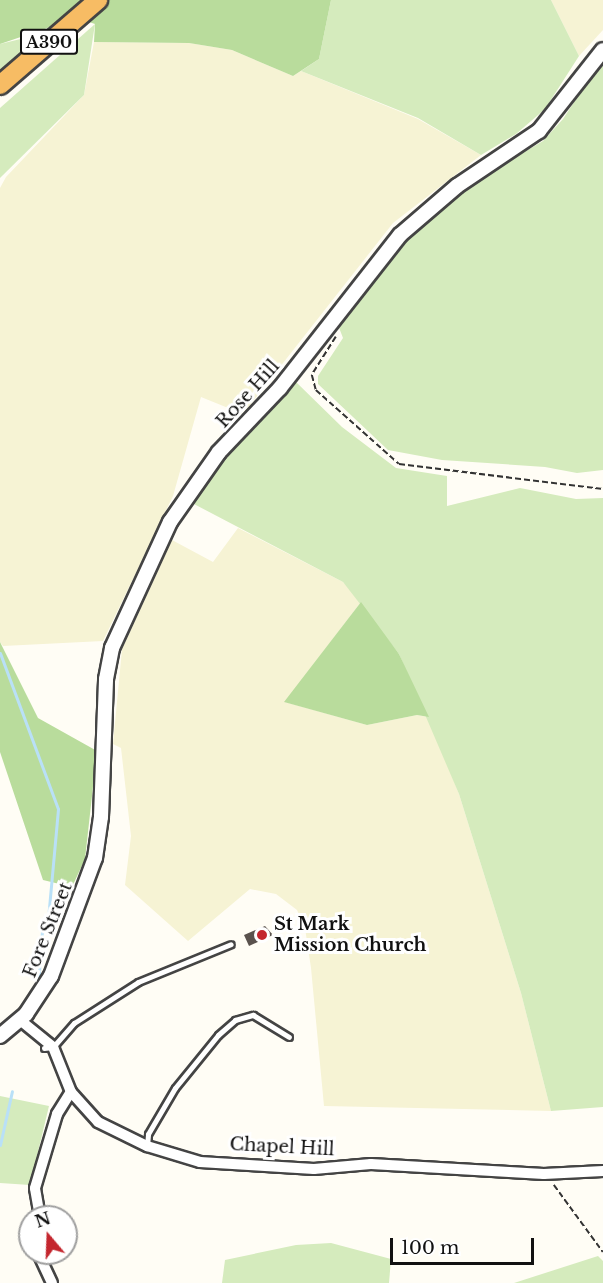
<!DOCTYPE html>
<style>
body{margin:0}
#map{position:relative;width:603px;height:1283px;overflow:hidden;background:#fffdf5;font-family:"Libre Baskerville",serif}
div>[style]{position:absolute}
.farmland>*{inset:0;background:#f6f3d4}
.green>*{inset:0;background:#d5ebbd}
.forest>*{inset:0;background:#b9dc9c}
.stream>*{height:3px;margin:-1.5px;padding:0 1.5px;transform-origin:1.5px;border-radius:1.5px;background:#b9e0f7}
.building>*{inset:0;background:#5a524d}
.path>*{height:1.5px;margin-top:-0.75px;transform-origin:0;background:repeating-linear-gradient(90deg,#333 0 6px,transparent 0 9px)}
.roads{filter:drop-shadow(2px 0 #444) drop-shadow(-2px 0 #444) drop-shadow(0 2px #444) drop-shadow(0 -2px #444)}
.service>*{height:5px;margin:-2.5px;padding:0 2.5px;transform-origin:2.5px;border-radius:2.5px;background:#fff}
.minor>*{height:10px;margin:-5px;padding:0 5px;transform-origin:5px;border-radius:5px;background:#fff}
.tertiary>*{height:14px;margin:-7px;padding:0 7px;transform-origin:7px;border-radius:7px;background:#fff}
.trunk>*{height:18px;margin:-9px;padding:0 9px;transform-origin:9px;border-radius:9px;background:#f7bc64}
.dots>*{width:16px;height:16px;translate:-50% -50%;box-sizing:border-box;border:3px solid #fff;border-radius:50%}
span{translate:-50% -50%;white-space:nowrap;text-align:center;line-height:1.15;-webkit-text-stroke:6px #fff;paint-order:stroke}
.shield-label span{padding:2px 4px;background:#fff;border:2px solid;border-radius:4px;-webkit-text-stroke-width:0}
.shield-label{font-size:16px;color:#111;font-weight:700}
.street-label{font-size:18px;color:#111}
.poi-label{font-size:18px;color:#111;font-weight:700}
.left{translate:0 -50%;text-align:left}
.north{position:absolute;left:18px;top:1205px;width:60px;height:60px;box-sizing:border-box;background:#fff;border:2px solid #a0a0a0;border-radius:50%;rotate:341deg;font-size:16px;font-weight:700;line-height:24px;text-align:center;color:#111}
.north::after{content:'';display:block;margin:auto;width:21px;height:27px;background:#c4262e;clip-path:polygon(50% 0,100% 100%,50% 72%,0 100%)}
.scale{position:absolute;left:390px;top:1238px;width:144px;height:27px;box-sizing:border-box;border:3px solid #111;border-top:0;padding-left:8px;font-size:18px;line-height:21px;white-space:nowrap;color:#111;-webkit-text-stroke:4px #fff;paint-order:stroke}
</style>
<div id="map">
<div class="farmland">
<div style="clip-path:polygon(551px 0,603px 0,603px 30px,579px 56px)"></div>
<div style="clip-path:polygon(94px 42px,189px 43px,232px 50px,293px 76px,301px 71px,418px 119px,481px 155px,393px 223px,243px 414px,201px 397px,173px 496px,103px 641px,3px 646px,0 642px,0 188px,6px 177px,84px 95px)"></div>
<div style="clip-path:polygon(238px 528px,343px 582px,361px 602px,285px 702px,367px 725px,417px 715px,429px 717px,459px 794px,521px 993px,551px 1111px,324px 1106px,311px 968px,305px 928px,297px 910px,276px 894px,250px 889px,188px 941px,125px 885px,131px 836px,121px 748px,113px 744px,122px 649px,172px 540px,213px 562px)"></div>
</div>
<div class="green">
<div style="clip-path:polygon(331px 0,551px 0,579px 56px,545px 109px,516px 134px,481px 155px,418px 118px,301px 71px,319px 59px)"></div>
<div style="clip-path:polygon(62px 21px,0 74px,0 44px,37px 35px)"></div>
<div style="clip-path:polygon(95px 24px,84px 95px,0 178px,0 108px)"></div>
<div style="clip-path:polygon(603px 58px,603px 470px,577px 473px,545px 467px,442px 460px,388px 450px,318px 384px,318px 376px,343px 338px,338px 325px,393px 253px,425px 222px,464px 188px,543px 141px,563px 119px)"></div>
<div style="clip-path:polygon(296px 382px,342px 427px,396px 468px,447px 476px,447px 506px,520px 488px,576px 499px,603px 498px,603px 1107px,551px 1111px,521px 993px,459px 794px,399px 654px,343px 582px,192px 503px,236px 444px)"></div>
<div style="clip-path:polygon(0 1096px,49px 1106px,30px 1185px,0 1183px)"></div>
<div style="clip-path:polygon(331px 1243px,391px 1259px,389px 1283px,222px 1283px,225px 1260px,296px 1245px)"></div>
<div style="clip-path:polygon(598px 1256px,603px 1261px,603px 1283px,514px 1283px)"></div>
</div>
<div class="forest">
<div style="clip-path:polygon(0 0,331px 0,319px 59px,293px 76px,232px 50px,189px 43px,94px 42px,95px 24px,77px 18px,0 44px)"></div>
<div style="clip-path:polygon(361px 602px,399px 654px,429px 717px,417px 715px,367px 725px,284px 702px)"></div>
<div style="clip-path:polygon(0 642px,38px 718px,97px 751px,85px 859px,72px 887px,43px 880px,0 752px)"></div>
</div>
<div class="stream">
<div style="left:0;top:653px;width:166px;rotate:69.6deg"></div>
<div style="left:58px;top:809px;width:110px;rotate:95.2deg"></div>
<div style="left:48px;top:919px;width:13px;rotate:117deg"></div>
<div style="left:42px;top:931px;width:55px;rotate:94.2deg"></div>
<div style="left:0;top:1145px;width:55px;rotate:-77.5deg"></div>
</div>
<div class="building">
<div style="clip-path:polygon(265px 926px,273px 935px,249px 946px,244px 935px)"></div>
</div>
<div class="path">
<div style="left:336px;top:337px;width:45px;rotate:122.3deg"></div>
<div style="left:312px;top:375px;width:16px;rotate:75deg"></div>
<div style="left:316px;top:390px;width:111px;rotate:41.7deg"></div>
<div style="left:399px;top:464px;width:206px;rotate:7deg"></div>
<div style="left:554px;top:1185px;width:83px;rotate:53.8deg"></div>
</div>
<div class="roads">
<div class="service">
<div style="left:44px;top:1048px;width:9px;rotate:-6deg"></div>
<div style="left:53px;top:1047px;width:32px;rotate:-49deg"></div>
<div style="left:74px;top:1023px;width:76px;rotate:-32.6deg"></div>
<div style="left:138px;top:982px;width:100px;rotate:-22.2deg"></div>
<div style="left:147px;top:1146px;width:12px;rotate:-85deg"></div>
<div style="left:148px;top:1134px;width:53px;rotate:-59.6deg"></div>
<div style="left:175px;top:1088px;width:68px;rotate:-50.9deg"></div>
<div style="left:218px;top:1035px;width:23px;rotate:-41deg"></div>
<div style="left:235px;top:1020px;width:19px;rotate:-16deg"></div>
<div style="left:253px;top:1015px;width:42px;rotate:31.4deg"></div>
</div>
<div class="minor">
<div style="left:20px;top:1020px;width:43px;rotate:39.3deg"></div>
<div style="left:53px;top:1047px;width:48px;rotate:68.2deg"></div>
<div style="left:71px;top:1092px;width:40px;rotate:48deg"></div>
<div style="left:98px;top:1122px;width:55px;rotate:26.1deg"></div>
<div style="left:147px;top:1146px;width:55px;rotate:16.8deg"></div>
<div style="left:200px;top:1162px;width:114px;rotate:3.5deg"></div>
<div style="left:314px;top:1169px;width:57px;rotate:-5deg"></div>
<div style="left:371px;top:1164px;width:173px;rotate:3.3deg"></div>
<div style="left:544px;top:1174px;width:59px;rotate:-2.9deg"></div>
<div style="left:40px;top:1217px;width:29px;rotate:-100deg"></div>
<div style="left:35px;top:1188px;width:77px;rotate:-73.4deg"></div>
<div style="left:57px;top:1114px;width:26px;rotate:-58deg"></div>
<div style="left:38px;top:1253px;width:33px;rotate:65deg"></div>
</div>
<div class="tertiary">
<div style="left:0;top:1036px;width:34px;rotate:-40deg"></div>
<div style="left:26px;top:1014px;width:45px;rotate:-56.7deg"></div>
<div style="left:51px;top:976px;width:126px;rotate:-69.6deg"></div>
<div style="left:95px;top:858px;width:41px;rotate:-81.7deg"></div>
<div style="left:101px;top:817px;width:138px;rotate:-87.9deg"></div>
<div style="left:106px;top:679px;width:32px;rotate:-79deg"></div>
<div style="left:112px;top:648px;width:139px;rotate:-65.3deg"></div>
<div style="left:170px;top:522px;width:85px;rotate:-55deg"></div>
<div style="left:219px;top:452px;width:88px;rotate:-46.4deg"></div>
<div style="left:280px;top:388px;width:194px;rotate:-51.9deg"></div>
<div style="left:400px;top:235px;width:75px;rotate:-40.7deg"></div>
<div style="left:457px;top:186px;width:99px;rotate:-33.9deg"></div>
<div style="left:539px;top:131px;width:103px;rotate:-51.7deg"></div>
</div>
<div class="trunk">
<div style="left:0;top:85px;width:130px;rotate:-40.9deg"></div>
</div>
</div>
<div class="dots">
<div style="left:262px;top:935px;background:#c4262e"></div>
</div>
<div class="shield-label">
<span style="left:49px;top:42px">A390</span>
</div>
<div class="street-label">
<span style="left:248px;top:394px;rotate:-48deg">Rose Hill</span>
<span style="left:48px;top:930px;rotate:-68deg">Fore Street</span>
<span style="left:282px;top:1147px;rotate:3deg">Chapel Hill</span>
</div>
<div class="poi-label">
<span class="left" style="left:274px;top:935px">St Mark<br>Mission Church</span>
</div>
<div class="north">N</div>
<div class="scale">100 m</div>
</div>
